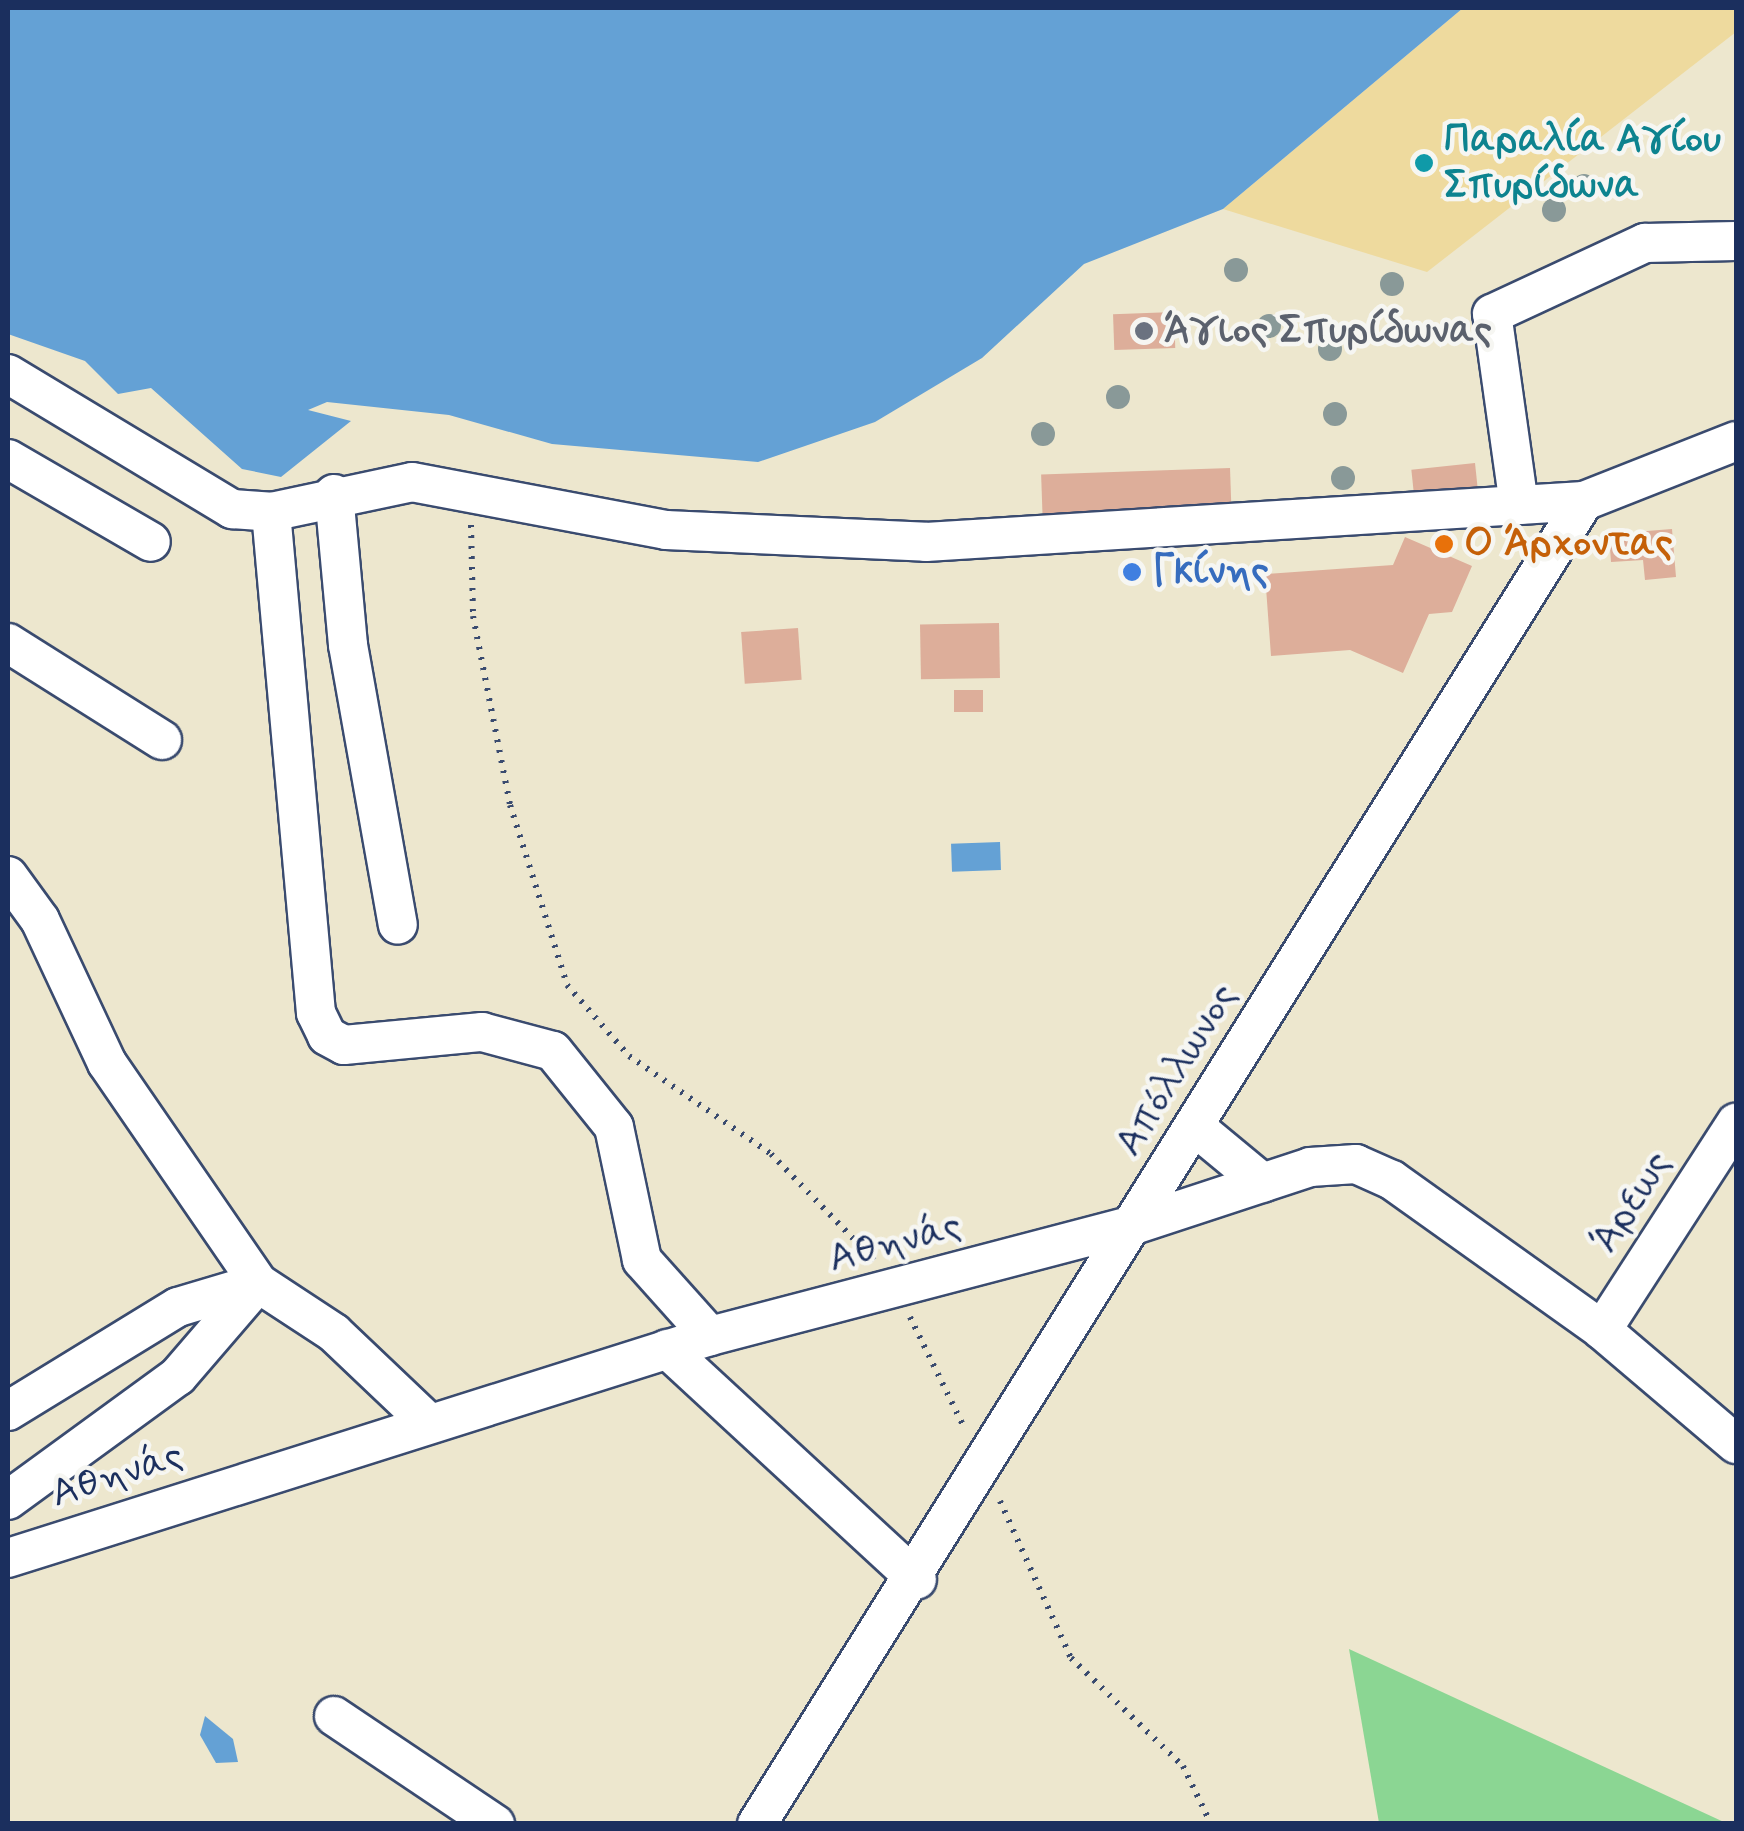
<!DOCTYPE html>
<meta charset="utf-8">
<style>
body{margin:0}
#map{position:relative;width:1744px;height:1831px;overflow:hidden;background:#ede7ce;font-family:Mynerve,sans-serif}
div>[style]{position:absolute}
.green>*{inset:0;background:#8bd693}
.sand>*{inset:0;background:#eeda9e}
.water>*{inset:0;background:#64a1d5;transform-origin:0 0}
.building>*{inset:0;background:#ddae9a;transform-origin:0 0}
.path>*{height:6px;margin-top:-3px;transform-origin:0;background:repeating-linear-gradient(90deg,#3a4b6f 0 2.5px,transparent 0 10.5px)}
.roads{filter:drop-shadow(2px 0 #3a4b6f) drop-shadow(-2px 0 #3a4b6f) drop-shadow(0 2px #3a4b6f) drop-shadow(0 -2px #3a4b6f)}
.minor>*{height:38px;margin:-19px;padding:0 19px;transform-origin:19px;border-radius:19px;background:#fff}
.trees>*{width:24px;height:24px;margin:-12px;border-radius:50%;background:#899998}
.dots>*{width:28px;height:28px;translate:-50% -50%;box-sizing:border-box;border:5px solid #f6f6f2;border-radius:50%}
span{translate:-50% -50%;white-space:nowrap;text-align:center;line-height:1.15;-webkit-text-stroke:9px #f6f6f2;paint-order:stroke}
.culture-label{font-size:40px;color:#0d838f;font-weight:700}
.left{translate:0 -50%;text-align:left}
.worship-label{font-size:40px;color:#5b616d;font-weight:700}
.food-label{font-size:40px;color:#c56008;font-weight:700}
.shop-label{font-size:40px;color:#366cbe;font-weight:700}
.street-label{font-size:40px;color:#1b2f5e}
.frame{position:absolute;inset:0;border:10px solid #1b2f5e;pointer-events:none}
</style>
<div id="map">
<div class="green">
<div style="clip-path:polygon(1349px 1649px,1726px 1823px,1379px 1823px)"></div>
</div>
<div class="sand">
<div style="clip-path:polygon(1463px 8px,1736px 8px,1736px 32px,1427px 272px,1223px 209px)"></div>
</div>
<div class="water">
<div style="clip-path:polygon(8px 8px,1463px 8px,1223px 209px,1084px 264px,982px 358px,875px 422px,758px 462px,552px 444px,449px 415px,327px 402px,308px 410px,351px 421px,281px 477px,242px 469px,151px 388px,118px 394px,85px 361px,8px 334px)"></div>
<div style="left:1000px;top:842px;width:28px;height:49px;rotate:88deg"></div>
<div style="clip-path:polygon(205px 1716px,233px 1739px,238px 1762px,216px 1763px,200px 1735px)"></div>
</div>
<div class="building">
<div style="left:1174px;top:312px;width:36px;height:61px;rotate:88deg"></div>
<div style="left:1475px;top:463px;width:28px;height:64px;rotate:84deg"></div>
<div style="left:1230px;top:468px;width:51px;height:189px;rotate:88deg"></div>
<div style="clip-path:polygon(1672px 529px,1676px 577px,1645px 580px,1643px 560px,1611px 562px,1609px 534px)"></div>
<div style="clip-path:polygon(1405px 537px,1472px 566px,1452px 612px,1429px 614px,1403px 673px,1350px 650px,1271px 656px,1265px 574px,1393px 565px)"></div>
<div style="left:999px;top:623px;width:55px;height:79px;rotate:89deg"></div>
<div style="left:798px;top:628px;width:52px;height:57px;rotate:86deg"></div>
<div style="left:954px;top:690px;width:29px;height:22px"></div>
</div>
<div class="path">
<div style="left:471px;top:525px;width:91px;rotate:88.7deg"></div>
<div style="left:473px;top:616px;width:193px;rotate:78.9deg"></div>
<div style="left:510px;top:805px;width:189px;rotate:72.4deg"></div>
<div style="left:567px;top:985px;width:94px;rotate:48.9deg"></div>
<div style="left:629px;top:1056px;width:173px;rotate:34.6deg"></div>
<div style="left:771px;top:1154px;width:148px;rotate:45.8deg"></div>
<div style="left:910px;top:1317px;width:123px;rotate:63.9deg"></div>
<div style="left:1000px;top:1501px;width:172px;rotate:65.7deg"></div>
<div style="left:1071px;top:1658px;width:156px;rotate:44deg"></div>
<div style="left:1183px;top:1766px;width:64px;rotate:64.2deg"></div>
</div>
<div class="roads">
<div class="minor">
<div style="left:8px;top:374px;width:262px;rotate:31.1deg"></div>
<div style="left:232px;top:509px;width:39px;rotate:4deg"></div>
<div style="left:271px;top:512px;width:144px;rotate:-12deg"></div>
<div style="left:412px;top:482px;width:258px;rotate:10.7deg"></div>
<div style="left:666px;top:530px;width:260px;rotate:2.6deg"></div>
<div style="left:926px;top:542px;width:659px;rotate:-3.57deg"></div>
<div style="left:8px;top:459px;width:165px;rotate:30.1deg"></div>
<div style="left:334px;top:494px;width:152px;rotate:84.7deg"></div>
<div style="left:348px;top:645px;width:284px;rotate:79.9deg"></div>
<div style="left:1519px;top:505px;width:193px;rotate:-98deg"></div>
<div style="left:1492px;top:314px;width:169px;rotate:-24.9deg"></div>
<div style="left:1645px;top:243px;width:91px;rotate:-1.3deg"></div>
<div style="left:271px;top:512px;width:503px;rotate:84.87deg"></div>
<div style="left:316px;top:1013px;width:25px;rotate:64deg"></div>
<div style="left:327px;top:1036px;width:19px;rotate:28deg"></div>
<div style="left:344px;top:1045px;width:139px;rotate:-5.4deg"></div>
<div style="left:482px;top:1032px;width:73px;rotate:15deg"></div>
<div style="left:553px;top:1051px;width:97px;rotate:51.2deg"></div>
<div style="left:614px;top:1127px;width:136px;rotate:78.1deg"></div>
<div style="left:642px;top:1260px;width:102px;rotate:48.2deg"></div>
<div style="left:8px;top:643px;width:182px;rotate:32.2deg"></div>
<div style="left:8px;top:876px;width:54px;rotate:54deg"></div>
<div style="left:40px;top:920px;width:158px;rotate:64.9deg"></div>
<div style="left:107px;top:1063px;width:267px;rotate:55.5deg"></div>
<div style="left:258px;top:1283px;width:123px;rotate:130.7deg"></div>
<div style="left:178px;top:1376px;width:210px;rotate:143.9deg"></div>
<div style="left:1194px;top:1126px;width:89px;rotate:39.6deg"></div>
<div style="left:1602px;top:1330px;width:247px;rotate:-57.1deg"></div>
<div style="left:667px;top:1349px;width:340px;rotate:42.7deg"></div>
<div style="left:8px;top:1411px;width:199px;rotate:-31.5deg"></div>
<div style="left:178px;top:1307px;width:84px;rotate:-16.7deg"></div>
<div style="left:258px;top:1283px;width:91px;rotate:33.3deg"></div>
<div style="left:334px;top:1333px;width:131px;rotate:43.5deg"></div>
<div style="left:8px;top:1558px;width:736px;rotate:-17.55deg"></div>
<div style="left:710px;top:1336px;width:438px;rotate:-14.7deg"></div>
<div style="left:1134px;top:1225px;width:185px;rotate:-18.2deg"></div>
<div style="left:1310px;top:1167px;width:46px;rotate:-3.7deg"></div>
<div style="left:1356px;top:1164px;width:39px;rotate:24deg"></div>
<div style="left:1392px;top:1180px;width:258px;rotate:35.5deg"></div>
<div style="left:1602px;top:1330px;width:176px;rotate:40.4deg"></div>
<div style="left:334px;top:1716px;width:194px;rotate:33.9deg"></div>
<div style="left:757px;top:1824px;width:1560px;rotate:-57.99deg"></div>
<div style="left:1584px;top:501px;width:163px;rotate:-21.5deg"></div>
</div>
</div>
<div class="trees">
<div style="left:1584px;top:186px"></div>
<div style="left:1554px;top:210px"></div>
<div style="left:1236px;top:270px"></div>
<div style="left:1392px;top:284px"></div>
<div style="left:1269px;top:326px"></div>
<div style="left:1330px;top:349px"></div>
<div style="left:1118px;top:397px"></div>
<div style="left:1335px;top:414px"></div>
<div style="left:1043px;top:434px"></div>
<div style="left:1343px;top:478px"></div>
</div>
<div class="dots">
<div style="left:1424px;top:163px;background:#0f9aa8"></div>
<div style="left:1144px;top:331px;background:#6b7280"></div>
<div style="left:1444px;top:544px;background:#e8710a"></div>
<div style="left:1132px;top:572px;background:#3f7fe0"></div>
</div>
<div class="culture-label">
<span class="left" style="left:1444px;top:163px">Παραλία Αγίου<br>Σπυρίδωνα</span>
</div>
<div class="worship-label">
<span class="left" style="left:1164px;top:331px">Άγιος Σπυρίδωνας</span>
</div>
<div class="food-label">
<span class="left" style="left:1464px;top:544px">Ο Άρχοντας</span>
</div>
<div class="shop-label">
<span class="left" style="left:1152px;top:572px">Γκίνης</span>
</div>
<div class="street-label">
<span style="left:1177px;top:1070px;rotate:-58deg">Απόλλωνος</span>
<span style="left:1632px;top:1202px;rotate:-57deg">Άρεως</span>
<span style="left:895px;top:1243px;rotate:-15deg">Αθηνάς</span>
<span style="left:117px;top:1475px;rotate:-18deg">Αθηνάς</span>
</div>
<div class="frame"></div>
</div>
